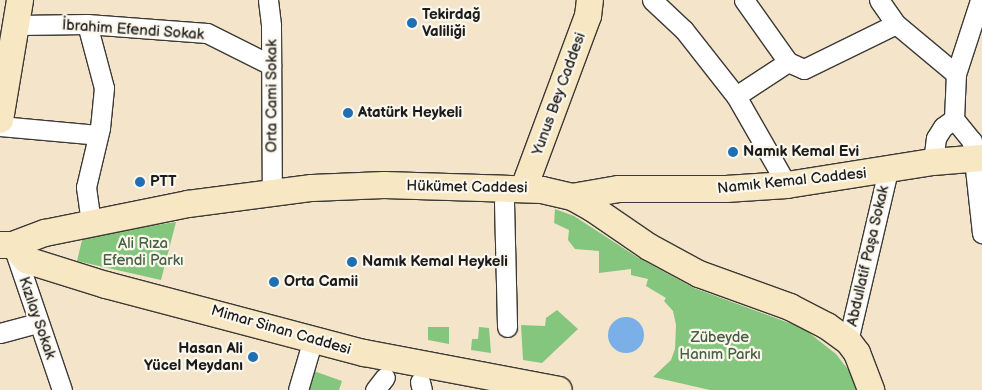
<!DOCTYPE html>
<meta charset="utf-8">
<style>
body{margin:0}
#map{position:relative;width:982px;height:390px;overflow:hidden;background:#f4e4c9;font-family:"Balsamiq Sans",sans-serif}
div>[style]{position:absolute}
.green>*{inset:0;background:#85c67e}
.water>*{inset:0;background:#7aafe8}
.round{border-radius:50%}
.roads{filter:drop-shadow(1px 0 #3c3a36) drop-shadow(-1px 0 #3c3a36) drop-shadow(0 1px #3c3a36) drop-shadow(0 -1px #3c3a36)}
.street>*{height:19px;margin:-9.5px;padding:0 9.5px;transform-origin:9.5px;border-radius:9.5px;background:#fff}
.secondary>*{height:26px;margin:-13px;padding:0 13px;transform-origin:13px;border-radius:13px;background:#f8e7c3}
.dots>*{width:14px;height:14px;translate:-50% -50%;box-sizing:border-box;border:2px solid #fbf7ec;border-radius:50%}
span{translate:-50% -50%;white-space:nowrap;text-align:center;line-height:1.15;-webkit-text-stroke:4.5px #fbf7ec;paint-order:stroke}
.poi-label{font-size:15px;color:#1c1c1c;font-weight:700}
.left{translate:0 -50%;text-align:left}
.right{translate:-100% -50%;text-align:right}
.street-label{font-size:15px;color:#1c1c1c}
.park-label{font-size:15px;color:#466043}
</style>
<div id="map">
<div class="green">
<div style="clip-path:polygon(555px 209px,574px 216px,637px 257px,694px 288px,803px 328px,836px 354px,850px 372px,857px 390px,710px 390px,653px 377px,671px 360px,675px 349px,676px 325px,673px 311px,664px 301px,666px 298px,646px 286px,648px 279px,631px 275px,631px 269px,599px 273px,599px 251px,575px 249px,568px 240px,569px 230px,554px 223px)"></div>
<div style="clip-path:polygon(176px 222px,161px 280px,77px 261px,83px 236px)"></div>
<div style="clip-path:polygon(557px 310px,578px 329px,542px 363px,523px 360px,521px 325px,545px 326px,546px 318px)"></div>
<div style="clip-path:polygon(428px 327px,449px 327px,449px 344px,428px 340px)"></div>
<div style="clip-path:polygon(479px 327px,489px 328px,491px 353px,471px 350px,472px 339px,478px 339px)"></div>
<div style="clip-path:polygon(308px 369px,342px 381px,339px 390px,302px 390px)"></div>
</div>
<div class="water">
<div class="round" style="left:608px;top:317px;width:36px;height:36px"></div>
</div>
<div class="roads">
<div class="street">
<div style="left:268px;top:0;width:26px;rotate:83deg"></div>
<div style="left:271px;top:26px;width:166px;rotate:89.7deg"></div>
<div style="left:652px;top:0;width:44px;rotate:43.2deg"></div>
<div style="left:684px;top:30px;width:84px;rotate:51.8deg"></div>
<div style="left:736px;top:96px;width:103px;rotate:60.2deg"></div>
<div style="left:744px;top:0;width:76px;rotate:54.6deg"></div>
<div style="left:879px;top:0;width:29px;rotate:55deg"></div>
<div style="left:896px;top:24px;width:78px;rotate:39.8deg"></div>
<div style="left:87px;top:24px;width:66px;rotate:75.1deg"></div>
<div style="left:104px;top:88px;width:40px;rotate:95.7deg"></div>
<div style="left:100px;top:128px;width:61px;rotate:103.3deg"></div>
<div style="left:86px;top:187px;width:36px;rotate:82deg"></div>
<div style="left:18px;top:25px;width:69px;rotate:-0.8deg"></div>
<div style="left:87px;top:24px;width:120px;rotate:4.3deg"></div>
<div style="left:207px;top:33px;width:72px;rotate:26.6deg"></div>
<div style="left:736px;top:96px;width:62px;rotate:-33.2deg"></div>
<div style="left:788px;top:62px;width:17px;rotate:24deg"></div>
<div style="left:804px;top:69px;width:102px;rotate:-26.1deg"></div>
<div style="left:954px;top:119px;width:45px;rotate:-87.5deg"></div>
<div style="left:956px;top:74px;width:78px;rotate:-72deg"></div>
<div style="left:954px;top:119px;width:28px;rotate:51deg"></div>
<div style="left:972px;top:141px;width:93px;rotate:83.8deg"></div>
<div style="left:0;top:126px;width:98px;rotate:5.2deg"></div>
<div style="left:933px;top:162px;width:24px;rotate:-83deg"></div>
<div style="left:936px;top:138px;width:13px;rotate:-58deg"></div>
<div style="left:943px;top:127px;width:14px;rotate:-36deg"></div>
<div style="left:504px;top:202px;width:125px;rotate:88.6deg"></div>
<div style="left:14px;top:249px;width:149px;rotate:71.2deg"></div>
<div style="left:0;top:333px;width:39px;rotate:-15deg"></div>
<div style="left:848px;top:341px;width:175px;rotate:-76.8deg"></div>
<div style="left:420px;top:382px;width:8px;rotate:76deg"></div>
<div style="left:298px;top:390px;width:53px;rotate:-73.6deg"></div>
<div style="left:375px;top:390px;width:16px;rotate:-52deg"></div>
</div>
<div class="secondary">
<div style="left:0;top:120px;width:122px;rotate:-80.5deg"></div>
<div style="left:524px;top:188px;width:184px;rotate:-69.6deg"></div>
<div style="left:588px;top:16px;width:16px;rotate:-83deg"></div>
<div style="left:572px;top:197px;width:48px;rotate:-9.7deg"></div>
<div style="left:619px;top:189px;width:107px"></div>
<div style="left:726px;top:189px;width:61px;rotate:-3.8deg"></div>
<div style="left:787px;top:185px;width:148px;rotate:-9deg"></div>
<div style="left:933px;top:162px;width:49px;rotate:-4.7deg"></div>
<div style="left:0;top:245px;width:13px"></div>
<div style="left:13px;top:245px;width:34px;rotate:-21deg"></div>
<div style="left:45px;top:233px;width:146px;rotate:-11.5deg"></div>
<div style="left:188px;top:204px;width:125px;rotate:-7.4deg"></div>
<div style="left:312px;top:188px;width:72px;rotate:-2.4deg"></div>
<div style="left:384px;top:185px;width:158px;rotate:1.8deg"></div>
<div style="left:542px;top:190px;width:31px;rotate:13deg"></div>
<div style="left:572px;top:197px;width:23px;rotate:29deg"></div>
<div style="left:592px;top:208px;width:69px;rotate:34.4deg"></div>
<div style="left:649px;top:247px;width:57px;rotate:28.4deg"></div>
<div style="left:699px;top:274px;width:97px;rotate:19.9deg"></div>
<div style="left:790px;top:307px;width:42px;rotate:27.2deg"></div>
<div style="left:827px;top:326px;width:26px;rotate:36deg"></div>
<div style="left:848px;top:341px;width:15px;rotate:53deg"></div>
<div style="left:857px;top:353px;width:40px;rotate:69deg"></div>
<div style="left:13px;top:245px;width:20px;rotate:49deg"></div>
<div style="left:26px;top:260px;width:84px;rotate:17.4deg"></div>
<div style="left:106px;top:285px;width:267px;rotate:14.8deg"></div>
<div style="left:364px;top:353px;width:198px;rotate:10.7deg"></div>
</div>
</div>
<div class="dots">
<div style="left:412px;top:23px;background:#1f6fb2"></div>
<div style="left:348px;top:113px;background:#1f6fb2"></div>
<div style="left:733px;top:152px;background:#1f6fb2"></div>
<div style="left:140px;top:182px;background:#1f6fb2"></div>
<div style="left:352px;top:262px;background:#1f6fb2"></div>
<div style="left:274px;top:282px;background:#1f6fb2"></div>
<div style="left:253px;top:357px;background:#1f6fb2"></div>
</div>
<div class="poi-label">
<span class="left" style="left:422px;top:23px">Tekirdağ<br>Valiliği</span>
<span class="left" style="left:358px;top:113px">Atatürk Heykeli</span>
<span class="left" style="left:743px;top:152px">Namık Kemal Evi</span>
<span class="left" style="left:150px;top:182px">PTT</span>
<span class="left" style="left:362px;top:262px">Namık Kemal Heykeli</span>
<span class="left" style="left:284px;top:282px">Orta Camii</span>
<span class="right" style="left:243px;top:357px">Hasan Ali<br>Yücel Meydanı</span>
</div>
<div class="street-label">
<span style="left:133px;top:30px;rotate:4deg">İbrahim Efendi Sokak</span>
<span style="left:559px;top:94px;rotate:-70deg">Yunus Bey Caddesi</span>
<span style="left:272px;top:96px;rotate:-90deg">Orta Cami Sokak</span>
<span style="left:792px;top:181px;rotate:-6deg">Namık Kemal Caddesi</span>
<span style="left:467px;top:187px;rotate:1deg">Hükümet Caddesi</span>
<span style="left:868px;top:256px;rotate:-77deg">Abdullatif Paşa Sokak</span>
<span style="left:37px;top:318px;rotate:71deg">Kızılay Sokak</span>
<span style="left:281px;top:330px;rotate:16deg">Mimar Sinan Caddesi</span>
</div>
<div class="park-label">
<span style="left:143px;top:252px">Ali Rıza<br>Efendi Parkı</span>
<span style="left:720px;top:346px">Zübeyde<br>Hanım Parkı</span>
</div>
</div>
